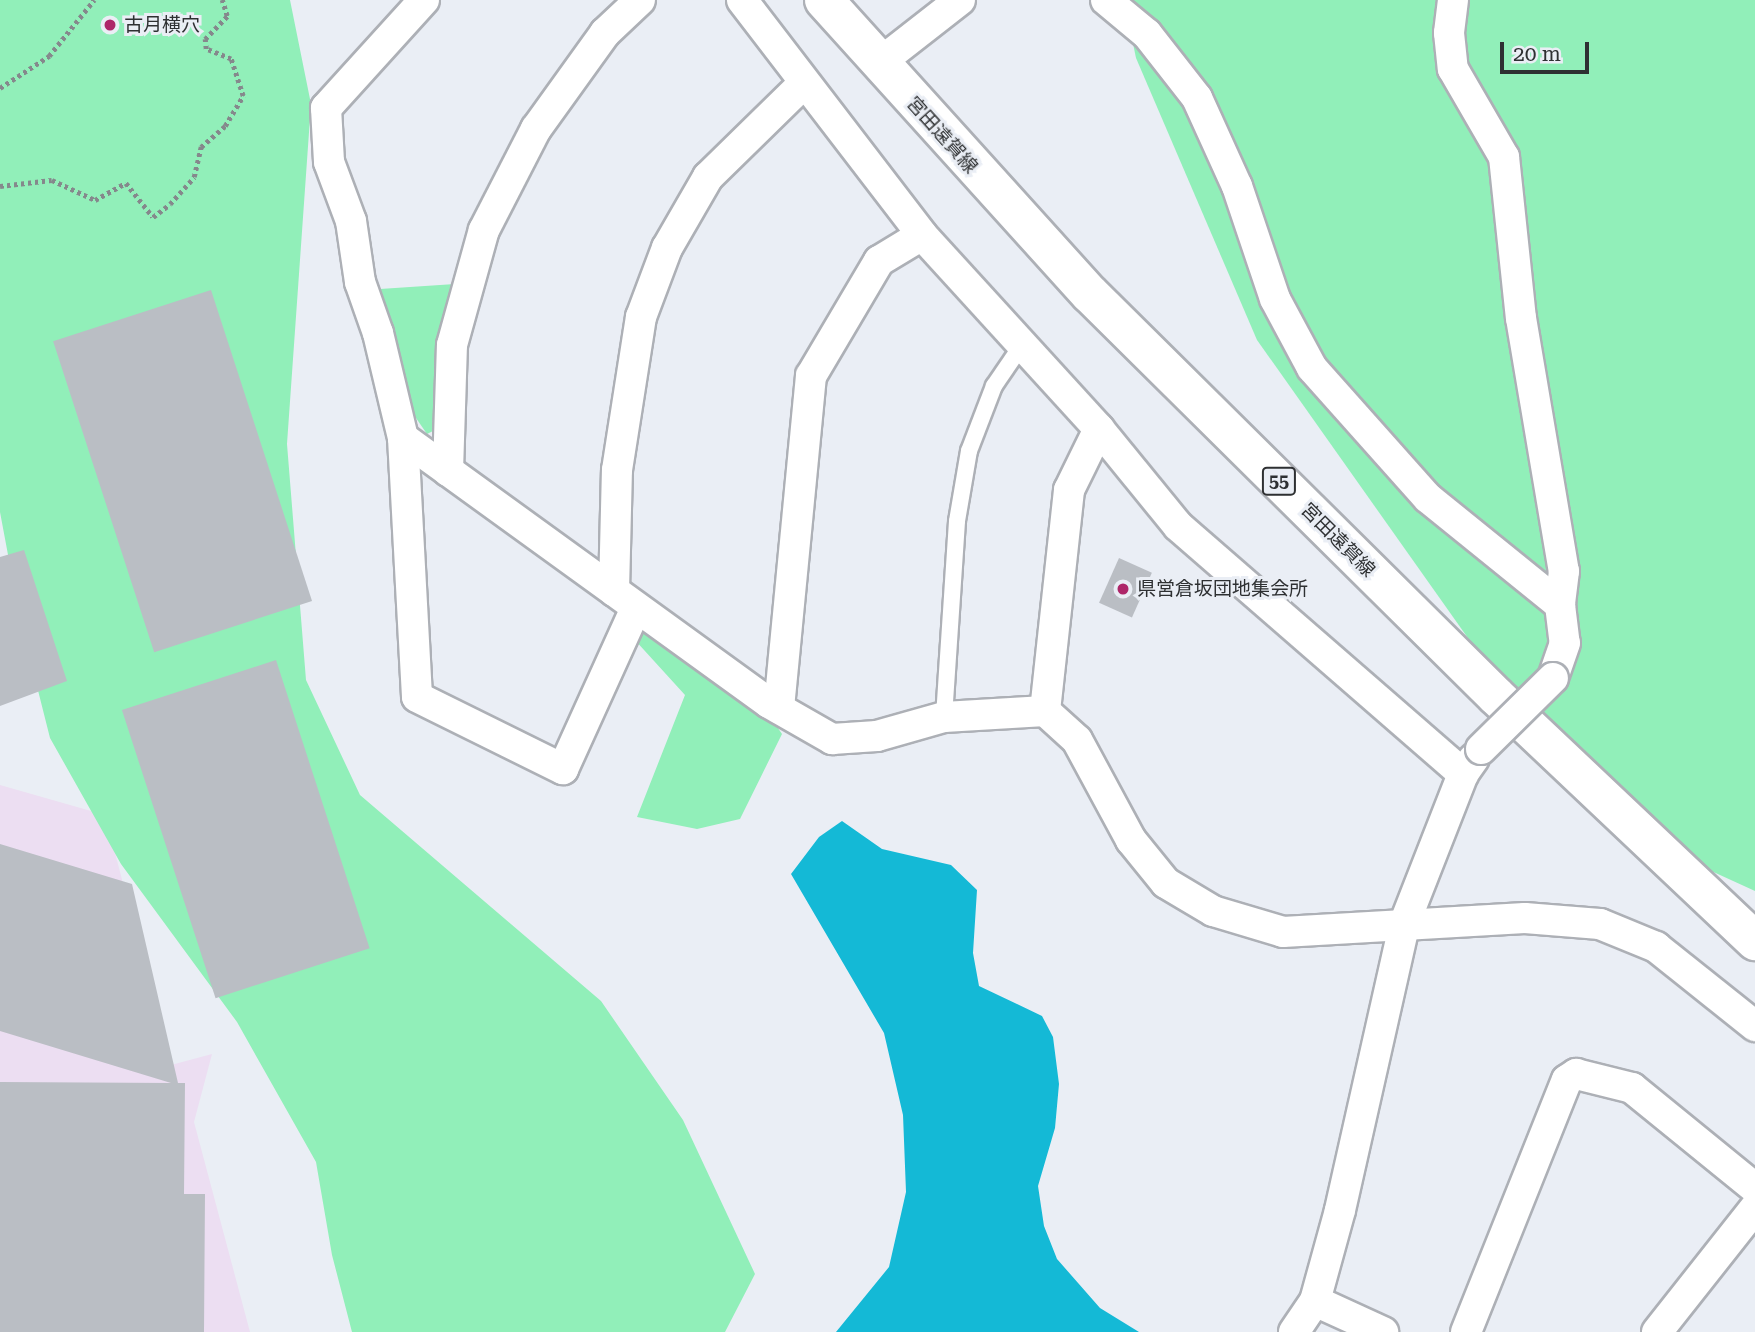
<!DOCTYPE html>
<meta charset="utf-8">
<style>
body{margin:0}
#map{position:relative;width:1755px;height:1332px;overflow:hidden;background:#eaeef5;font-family:"Roboto Serif","Noto Sans JP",serif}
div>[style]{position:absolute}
.industrial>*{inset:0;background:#ecdef2}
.green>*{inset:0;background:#91efb9}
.water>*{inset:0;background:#14b9d6}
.building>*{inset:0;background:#babec4;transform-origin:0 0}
.path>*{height:4.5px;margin-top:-2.25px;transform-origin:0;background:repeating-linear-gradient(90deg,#85888c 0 3.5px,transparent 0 7px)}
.roads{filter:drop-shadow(2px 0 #adb0b6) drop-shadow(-2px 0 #adb0b6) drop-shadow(0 2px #adb0b6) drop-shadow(0 -2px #adb0b6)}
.service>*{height:16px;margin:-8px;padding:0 8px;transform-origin:8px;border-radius:8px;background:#fff}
.minor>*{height:30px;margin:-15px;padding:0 15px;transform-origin:15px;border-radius:15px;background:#fff}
.primary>*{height:38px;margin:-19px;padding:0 19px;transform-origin:19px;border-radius:19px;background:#fff}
.bridges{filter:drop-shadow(2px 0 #adb0b6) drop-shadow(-2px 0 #adb0b6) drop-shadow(0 2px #adb0b6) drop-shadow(0 -2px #adb0b6)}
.minor-bridge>*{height:30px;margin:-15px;padding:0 15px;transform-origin:15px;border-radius:15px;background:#fff}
.dots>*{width:19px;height:19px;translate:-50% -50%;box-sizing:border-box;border:4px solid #eaeef5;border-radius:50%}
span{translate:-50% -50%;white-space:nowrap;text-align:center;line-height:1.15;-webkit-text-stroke:6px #eaeef5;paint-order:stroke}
.shield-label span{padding:2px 5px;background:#eaeef5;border:2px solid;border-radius:5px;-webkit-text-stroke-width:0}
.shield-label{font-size:18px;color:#2e3032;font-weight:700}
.poi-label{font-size:19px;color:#2e3032}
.left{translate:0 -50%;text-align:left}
.street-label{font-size:19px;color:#2e3032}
.scale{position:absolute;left:1500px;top:42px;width:89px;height:32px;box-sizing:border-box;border:4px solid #2e3032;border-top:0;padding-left:9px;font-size:21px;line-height:24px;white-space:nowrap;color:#2e3032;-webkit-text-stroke:5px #eaeef5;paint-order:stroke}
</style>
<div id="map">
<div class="industrial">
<div style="clip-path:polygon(0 785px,105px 815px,171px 1065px,212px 1054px,194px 1122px,250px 1332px,0 1332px)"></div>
</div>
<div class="green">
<div style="clip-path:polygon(0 0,290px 0,311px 104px,287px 444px,306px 680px,360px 795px,601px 1001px,683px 1120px,755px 1274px,725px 1332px,352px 1332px,332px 1255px,316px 1162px,237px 1022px,121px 864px,50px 738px,20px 619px,0 512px)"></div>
<div style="clip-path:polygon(1124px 0,1755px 0,1755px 891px,1674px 854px,1521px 713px,1257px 340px,1136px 58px)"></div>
<div style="clip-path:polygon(455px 284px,435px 430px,427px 434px,405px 402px,380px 289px)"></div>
<div style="clip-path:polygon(648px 629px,771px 718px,782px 734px,740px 819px,697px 829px,637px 817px,685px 695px,634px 639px)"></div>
</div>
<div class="water">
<div style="clip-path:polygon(842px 821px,882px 849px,951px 865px,977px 890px,973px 953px,979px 986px,1042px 1016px,1053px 1037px,1059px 1084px,1055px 1128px,1038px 1186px,1044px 1226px,1057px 1259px,1100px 1308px,1139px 1332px,836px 1332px,889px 1267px,906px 1192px,903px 1115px,884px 1033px,791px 874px,819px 837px)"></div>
</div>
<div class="building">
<div style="left:211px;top:290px;width:327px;height:166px;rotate:72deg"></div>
<div style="clip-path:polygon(24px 550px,67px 681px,0 706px,0 557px)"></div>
<div style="left:1119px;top:558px;width:36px;height:49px;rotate:24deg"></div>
<div style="left:276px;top:660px;width:303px;height:162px;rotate:72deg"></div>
<div style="clip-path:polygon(0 844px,132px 884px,178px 1083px,185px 1083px,184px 1194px,205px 1194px,204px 1332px,0 1332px,0 1082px,171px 1083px,0 1031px)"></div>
</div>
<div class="path">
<div style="left:0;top:88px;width:59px;rotate:-33.1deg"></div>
<div style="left:49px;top:56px;width:72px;rotate:-51.2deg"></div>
<div style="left:0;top:186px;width:52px;rotate:-6.6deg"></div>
<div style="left:52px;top:180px;width:47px;rotate:24.9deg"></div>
<div style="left:95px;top:200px;width:35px;rotate:-29deg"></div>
<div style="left:126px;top:183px;width:43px;rotate:51.5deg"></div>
<div style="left:153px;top:217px;width:21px;rotate:-37deg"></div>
<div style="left:170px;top:204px;width:36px;rotate:-48deg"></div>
<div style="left:194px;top:177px;width:31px;rotate:-77deg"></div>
<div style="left:201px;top:147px;width:32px;rotate:-41deg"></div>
<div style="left:225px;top:126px;width:35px;rotate:-59deg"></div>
<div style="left:243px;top:96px;width:39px;rotate:-108deg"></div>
<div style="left:231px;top:59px;width:27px;rotate:-158deg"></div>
<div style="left:206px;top:49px;width:10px;rotate:-96deg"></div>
<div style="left:205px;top:39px;width:32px;rotate:-46deg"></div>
<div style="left:227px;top:16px;width:17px;rotate:-107deg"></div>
</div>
<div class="roads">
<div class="service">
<div style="left:944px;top:717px;width:196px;rotate:-86.2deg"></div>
<div style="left:957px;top:521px;width:71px;rotate:-80.3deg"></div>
<div style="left:969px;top:451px;width:70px;rotate:-69deg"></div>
<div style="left:994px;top:386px;width:50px;rotate:-55.7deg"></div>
</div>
<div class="minor">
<div style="left:424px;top:0;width:146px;rotate:132.2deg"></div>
<div style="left:326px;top:108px;width:54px;rotate:86.8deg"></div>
<div style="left:329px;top:162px;width:63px;rotate:69.6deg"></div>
<div style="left:351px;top:221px;width:62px;rotate:81.6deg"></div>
<div style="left:360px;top:282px;width:54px;rotate:70.6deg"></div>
<div style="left:378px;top:333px;width:108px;rotate:76.6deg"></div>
<div style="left:403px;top:438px;width:452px;rotate:35.9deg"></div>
<div style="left:769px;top:703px;width:73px;rotate:29.7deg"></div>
<div style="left:832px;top:739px;width:45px;rotate:-3.8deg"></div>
<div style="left:877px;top:736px;width:70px;rotate:-15.8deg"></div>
<div style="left:944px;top:717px;width:101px;rotate:-3.4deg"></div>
<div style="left:1045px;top:711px;width:43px;rotate:42.2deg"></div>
<div style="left:1077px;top:740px;width:114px;rotate:61.6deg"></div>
<div style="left:1131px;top:840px;width:55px;rotate:50.9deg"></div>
<div style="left:1166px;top:883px;width:55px;rotate:30.8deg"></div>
<div style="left:1213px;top:911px;width:73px;rotate:16.7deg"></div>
<div style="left:1283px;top:932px;width:242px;rotate:-3.3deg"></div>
<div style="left:1525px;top:918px;width:75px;rotate:4.6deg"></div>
<div style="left:1600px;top:924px;width:61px;rotate:22.3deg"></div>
<div style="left:1656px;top:947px;width:127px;rotate:38.6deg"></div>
<div style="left:742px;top:0;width:296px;rotate:52.5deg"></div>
<div style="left:922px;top:235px;width:263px;rotate:47.6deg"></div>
<div style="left:1099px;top:429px;width:125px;rotate:50.8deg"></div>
<div style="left:1178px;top:526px;width:378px;rotate:41deg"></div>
<div style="left:1106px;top:0;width:53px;rotate:39.7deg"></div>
<div style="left:1147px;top:34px;width:81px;rotate:52deg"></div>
<div style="left:1197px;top:98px;width:97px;rotate:65.6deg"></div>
<div style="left:1237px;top:186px;width:119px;rotate:71.4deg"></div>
<div style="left:1275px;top:299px;width:78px;rotate:61.8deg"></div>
<div style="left:1312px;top:368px;width:174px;rotate:48.3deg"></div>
<div style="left:1428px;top:498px;width:170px;rotate:39deg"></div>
<div style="left:1453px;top:0;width:33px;rotate:97deg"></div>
<div style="left:1449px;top:33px;width:36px;rotate:84deg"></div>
<div style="left:1453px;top:69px;width:102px;rotate:59.9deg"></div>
<div style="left:1504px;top:157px;width:162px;rotate:84deg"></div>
<div style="left:1521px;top:318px;width:257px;rotate:80.4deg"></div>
<div style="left:1564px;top:571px;width:34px;rotate:97deg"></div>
<div style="left:1560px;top:605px;width:38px;rotate:83deg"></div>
<div style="left:1565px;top:643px;width:37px;rotate:109deg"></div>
<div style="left:878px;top:64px;width:104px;rotate:-38deg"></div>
<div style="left:403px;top:438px;width:259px;rotate:86.9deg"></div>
<div style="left:417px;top:697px;width:163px;rotate:26.3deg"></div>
<div style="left:563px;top:769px;width:177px;rotate:-65.6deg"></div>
<div style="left:448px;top:471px;width:126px;rotate:-88.2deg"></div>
<div style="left:452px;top:345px;width:119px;rotate:-74.5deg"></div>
<div style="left:484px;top:230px;width:114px;rotate:-62.8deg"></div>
<div style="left:536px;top:129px;width:118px;rotate:-54.3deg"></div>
<div style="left:605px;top:33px;width:48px;rotate:-43.3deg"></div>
<div style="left:614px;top:591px;width:121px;rotate:-88.6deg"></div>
<div style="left:617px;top:470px;width:155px;rotate:-81.1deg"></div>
<div style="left:641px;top:317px;width:74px;rotate:-69.4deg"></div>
<div style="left:667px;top:248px;width:82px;rotate:-60deg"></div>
<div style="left:708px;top:177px;width:133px;rotate:-44.4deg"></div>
<div style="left:779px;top:708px;width:334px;rotate:-84.5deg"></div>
<div style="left:811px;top:376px;width:134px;rotate:-59.4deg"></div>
<div style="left:879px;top:261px;width:50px;rotate:-31.2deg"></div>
<div style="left:1045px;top:711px;width:222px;rotate:-83.8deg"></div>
<div style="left:1069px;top:490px;width:68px;rotate:-63.8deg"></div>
<div style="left:1315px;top:1301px;width:75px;rotate:24.5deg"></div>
<div style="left:1294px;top:1332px;width:37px;rotate:-56deg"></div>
<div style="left:1315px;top:1301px;width:94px;rotate:-74.6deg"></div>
<div style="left:1340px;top:1210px;width:295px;rotate:-77.3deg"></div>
<div style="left:1405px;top:922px;width:159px;rotate:-68.6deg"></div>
<div style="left:1463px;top:774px;width:19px;rotate:-55deg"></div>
<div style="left:1466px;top:1332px;width:271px;rotate:-68.2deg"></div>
<div style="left:1567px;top:1080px;width:11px;rotate:-34deg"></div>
<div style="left:1576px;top:1074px;width:58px;rotate:14deg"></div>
<div style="left:1632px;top:1088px;width:159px;rotate:39.1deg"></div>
<div style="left:1657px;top:1332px;width:158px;rotate:-51.7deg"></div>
</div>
<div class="primary">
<div style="left:824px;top:0;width:396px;rotate:47.9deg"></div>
<div style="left:1090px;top:294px;width:571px;rotate:44.72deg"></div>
<div style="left:1496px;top:696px;width:357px;rotate:43.4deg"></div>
</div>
</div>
<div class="bridges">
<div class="minor-bridge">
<div style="left:1481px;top:749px;width:101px;rotate:-44.6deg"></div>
</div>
</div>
<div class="dots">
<div style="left:110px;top:25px;background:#ae2669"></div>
<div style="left:1123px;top:589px;background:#ae2669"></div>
</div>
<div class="shield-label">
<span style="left:1279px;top:481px">55</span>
</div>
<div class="poi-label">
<span class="left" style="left:124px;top:25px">古月横穴</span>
<span class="left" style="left:1137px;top:589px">県営倉坂団地集会所</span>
</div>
<div class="street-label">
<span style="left:942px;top:135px;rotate:48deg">宮田遠賀線</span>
<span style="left:1338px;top:540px;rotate:45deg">宮田遠賀線</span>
</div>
<div class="scale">20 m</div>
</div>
